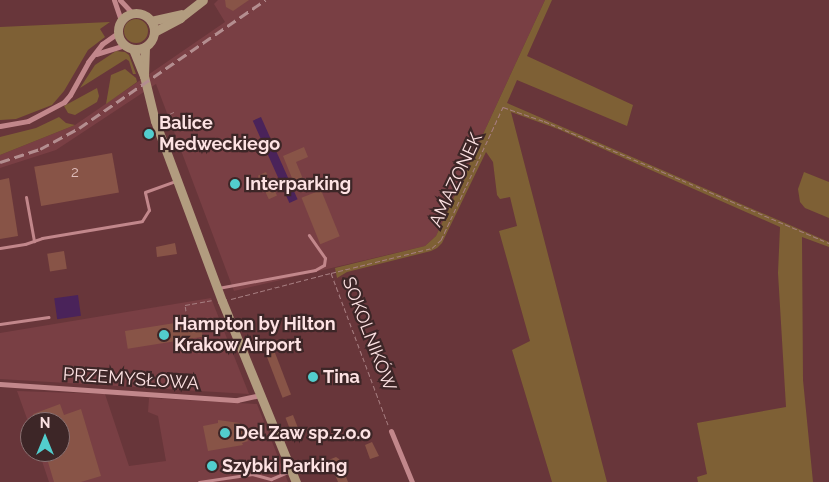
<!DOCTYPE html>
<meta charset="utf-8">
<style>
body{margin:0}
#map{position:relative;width:829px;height:482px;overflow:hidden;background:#68363a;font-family:Raleway,sans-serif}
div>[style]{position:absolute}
.built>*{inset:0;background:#793f44}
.green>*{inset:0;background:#7e6035}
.round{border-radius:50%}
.water>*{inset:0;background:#4a235a;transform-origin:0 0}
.building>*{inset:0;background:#885447;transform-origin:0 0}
.path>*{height:1px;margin-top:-0.5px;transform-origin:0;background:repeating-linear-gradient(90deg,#a67d80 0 5px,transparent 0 7.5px)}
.service>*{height:3px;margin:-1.5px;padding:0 1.5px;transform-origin:1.5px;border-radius:1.5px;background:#c2878b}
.minor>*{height:5px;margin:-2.5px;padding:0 2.5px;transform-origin:2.5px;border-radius:2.5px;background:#c2878b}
.secondary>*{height:9px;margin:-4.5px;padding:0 4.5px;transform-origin:4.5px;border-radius:4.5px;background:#b29c7f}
.secondary>.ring{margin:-4.5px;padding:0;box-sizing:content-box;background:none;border:9px solid #b29c7f;border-radius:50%}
.rail>*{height:2.5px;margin-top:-1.25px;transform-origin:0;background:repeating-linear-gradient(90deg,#b48e90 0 10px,transparent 0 15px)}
.dots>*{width:14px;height:14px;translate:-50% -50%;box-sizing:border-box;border:2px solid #3d2627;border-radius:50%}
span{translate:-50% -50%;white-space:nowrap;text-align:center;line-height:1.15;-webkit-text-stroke:4.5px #3d2627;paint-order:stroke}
.number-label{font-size:15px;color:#e0bebc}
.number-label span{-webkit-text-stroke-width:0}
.poi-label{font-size:18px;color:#fde2e3;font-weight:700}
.left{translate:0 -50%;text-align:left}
.street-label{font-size:18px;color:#fde2e3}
.north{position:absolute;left:20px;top:412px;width:50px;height:50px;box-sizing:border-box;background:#3d2627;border:1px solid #8a7172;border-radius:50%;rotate:0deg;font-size:14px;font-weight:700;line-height:20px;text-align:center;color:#fde2e3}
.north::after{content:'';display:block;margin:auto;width:18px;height:22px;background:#52cdcd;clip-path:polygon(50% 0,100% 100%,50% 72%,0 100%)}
</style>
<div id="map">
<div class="built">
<div style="clip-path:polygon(218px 0,545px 0,436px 236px,425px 246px,234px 291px,156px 84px,56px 150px,0 168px,0 155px,75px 125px,225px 22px,214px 4px)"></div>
<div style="clip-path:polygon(211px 298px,249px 394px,0 379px,0 333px)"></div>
<div style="clip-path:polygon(17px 391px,105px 394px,129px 466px,166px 461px,158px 416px,148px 412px,149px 398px,257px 404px,288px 482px,49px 482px,39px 452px,60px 452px,60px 422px,30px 422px,30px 427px)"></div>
</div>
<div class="green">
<div style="clip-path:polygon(545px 0,552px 0,527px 56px,633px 105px,627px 126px,517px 80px,507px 103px,829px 242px,829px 247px,802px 237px,803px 380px,813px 482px,698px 482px,697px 477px,707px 474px,697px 423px,786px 407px,778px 273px,780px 227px,558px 129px,511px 112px,607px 482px,552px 482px,512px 350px,530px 341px,499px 231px,517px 226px,510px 197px,500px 199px,497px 195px,493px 162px,486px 152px,442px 243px,437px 248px,431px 251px,347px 272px,337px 278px,335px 268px,425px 246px,436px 236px)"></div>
<div class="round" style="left:124px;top:19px;width:24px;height:24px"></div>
<div style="clip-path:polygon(110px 22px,100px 29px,105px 37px,88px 50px,64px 91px,52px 105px,16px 119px,0 120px,0 27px)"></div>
<div style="clip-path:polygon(116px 51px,125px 52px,129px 55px,136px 74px,133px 74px,129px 61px,126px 59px,80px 88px,95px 65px)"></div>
<div style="clip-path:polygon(125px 69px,136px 78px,137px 82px,106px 104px,111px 75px)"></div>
<div style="clip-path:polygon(97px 88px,99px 96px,97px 102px,75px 115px,68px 113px,64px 106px)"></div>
<div style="clip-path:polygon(59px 117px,66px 123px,75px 125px,0 155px,0 137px,36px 128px)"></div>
<div style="clip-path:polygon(804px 172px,829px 182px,829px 218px,805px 208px,800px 202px,798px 189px)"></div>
</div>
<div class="water">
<div style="left:261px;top:117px;width:90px;height:9px;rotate:66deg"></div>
<div style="left:78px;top:295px;width:21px;height:24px;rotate:82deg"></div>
</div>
<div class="building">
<div style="clip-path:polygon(225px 0,249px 0,233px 11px,226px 7px)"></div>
<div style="clip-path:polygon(304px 147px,308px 157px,296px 162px,303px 179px,294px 183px,283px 156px)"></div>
<div style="left:112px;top:153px;width:40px;height:79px;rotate:80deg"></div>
<div style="left:266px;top:172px;width:26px;height:9px;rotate:65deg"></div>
<div style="clip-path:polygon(9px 178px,18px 236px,0 239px,0 180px)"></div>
<div style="left:321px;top:190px;width:50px;height:21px;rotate:68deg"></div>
<div style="clip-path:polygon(175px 243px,177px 254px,157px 257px,156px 247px)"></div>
<div style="left:64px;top:251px;width:18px;height:17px;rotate:81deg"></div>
<div style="left:200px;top:319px;width:18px;height:76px;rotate:81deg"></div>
<div style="left:272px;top:345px;width:53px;height:9px;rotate:69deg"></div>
<div style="clip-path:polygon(60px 404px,64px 415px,81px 409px,101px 476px,81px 482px,54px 482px,45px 452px,60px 452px,60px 422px,36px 422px,33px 414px)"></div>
<div style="left:293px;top:415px;width:25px;height:8px;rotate:69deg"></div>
<div style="clip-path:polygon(218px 420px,240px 423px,248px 441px,242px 443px,243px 445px,208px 451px,203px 426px,218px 423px)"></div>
<div style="clip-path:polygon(372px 442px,379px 456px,370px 459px,365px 445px)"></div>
<div style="clip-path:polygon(336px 457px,339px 459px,348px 482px,338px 482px,334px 472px,331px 473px,326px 461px)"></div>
</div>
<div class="path">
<div style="left:163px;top:117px;width:14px;rotate:-25deg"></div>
<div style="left:331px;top:273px;width:104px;rotate:-13.9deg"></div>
<div style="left:432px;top:248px;width:12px;rotate:-42deg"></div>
<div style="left:441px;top:240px;width:147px;rotate:-65deg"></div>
<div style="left:503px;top:107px;width:43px;rotate:18.9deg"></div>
<div style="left:544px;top:121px;width:310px;rotate:23.2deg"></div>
<div style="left:231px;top:299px;width:103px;rotate:-14.6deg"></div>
<div style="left:331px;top:273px;width:162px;rotate:69.4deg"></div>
<div style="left:186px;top:311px;width:6px;rotate:-99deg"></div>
<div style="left:185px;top:305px;width:27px;rotate:-10deg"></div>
</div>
<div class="service">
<div style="left:26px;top:197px;width:45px;rotate:79.7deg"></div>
<div style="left:0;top:248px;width:25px;rotate:-9deg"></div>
<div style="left:25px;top:244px;width:18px;rotate:-19deg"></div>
<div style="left:42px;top:238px;width:101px;rotate:-9.6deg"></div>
<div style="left:142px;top:221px;width:13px;rotate:-58deg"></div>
<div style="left:149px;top:210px;width:18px;rotate:-103deg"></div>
<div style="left:145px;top:192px;width:32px;rotate:-20deg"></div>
<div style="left:218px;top:288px;width:99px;rotate:-10.5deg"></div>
<div style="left:315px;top:270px;width:10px;rotate:-29deg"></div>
<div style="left:324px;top:265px;width:7px;rotate:-82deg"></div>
<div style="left:325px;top:258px;width:28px;rotate:-125deg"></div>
<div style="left:0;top:324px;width:49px;rotate:-8.1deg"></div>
<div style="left:199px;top:482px;width:54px;rotate:-8.6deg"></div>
<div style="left:252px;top:474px;width:20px;rotate:15deg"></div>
<div style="left:271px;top:479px;width:21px;rotate:-23deg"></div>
</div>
<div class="minor">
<div style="left:114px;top:0;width:21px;rotate:71deg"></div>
<div style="left:120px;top:0;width:18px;rotate:47deg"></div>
<div style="left:96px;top:54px;width:30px;rotate:-17deg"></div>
<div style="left:0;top:126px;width:28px;rotate:-10deg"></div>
<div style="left:28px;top:121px;width:41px;rotate:-27.8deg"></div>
<div style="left:64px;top:102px;width:9px;rotate:-49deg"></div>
<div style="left:70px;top:95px;width:38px;rotate:-61deg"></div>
<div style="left:88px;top:62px;width:23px;rotate:-52deg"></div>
<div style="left:102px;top:44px;width:19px;rotate:-35deg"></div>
<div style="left:0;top:384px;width:238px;rotate:3.9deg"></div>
<div style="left:237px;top:400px;width:24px;rotate:-12deg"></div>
<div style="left:391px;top:431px;width:55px;rotate:67.6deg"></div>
</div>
<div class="secondary">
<div class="ring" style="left:118px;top:13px;width:27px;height:27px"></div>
<div style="left:151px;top:21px;width:31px;rotate:-13deg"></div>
<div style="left:154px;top:32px;width:30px;rotate:-28deg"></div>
<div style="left:180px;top:18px;width:29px;rotate:-38deg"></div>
<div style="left:145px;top:47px;width:29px;rotate:92deg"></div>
<div style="left:144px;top:76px;width:46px;rotate:76.3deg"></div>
<div style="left:155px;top:121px;width:192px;rotate:69.6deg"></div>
<div style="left:222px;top:301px;width:196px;rotate:67.8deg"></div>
<div style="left:133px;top:49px;width:29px;rotate:68deg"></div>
</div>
<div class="rail">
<div style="left:0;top:162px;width:42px;rotate:-18deg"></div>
<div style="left:40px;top:149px;width:44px;rotate:-28.3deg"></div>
<div style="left:79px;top:128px;width:226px;rotate:-34.5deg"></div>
</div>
<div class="dots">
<div style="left:149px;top:134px;background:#52cdcd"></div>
<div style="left:235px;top:184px;background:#52cdcd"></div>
<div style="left:164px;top:335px;background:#52cdcd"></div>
<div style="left:313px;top:377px;background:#52cdcd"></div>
<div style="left:225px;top:433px;background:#52cdcd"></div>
<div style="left:212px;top:466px;background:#52cdcd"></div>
</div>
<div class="number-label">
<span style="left:75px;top:173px">2</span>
</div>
<div class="poi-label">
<span class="left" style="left:159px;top:134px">Balice<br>Medweckiego</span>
<span class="left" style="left:245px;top:184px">Interparking</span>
<span class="left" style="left:174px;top:335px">Hampton by Hilton<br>Krakow Airport</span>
<span class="left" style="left:323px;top:377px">Tina</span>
<span class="left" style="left:235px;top:433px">Del Zaw sp.z.o.o</span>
<span class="left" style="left:222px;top:466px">Szybki Parking</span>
</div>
<div class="street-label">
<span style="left:456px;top:180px;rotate:-65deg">AMAZONEK</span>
<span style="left:369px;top:334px;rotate:69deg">SOKOLNIKÓW</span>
<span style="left:131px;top:379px;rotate:4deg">PRZEMYSŁOWA</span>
</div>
<div class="north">N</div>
</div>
